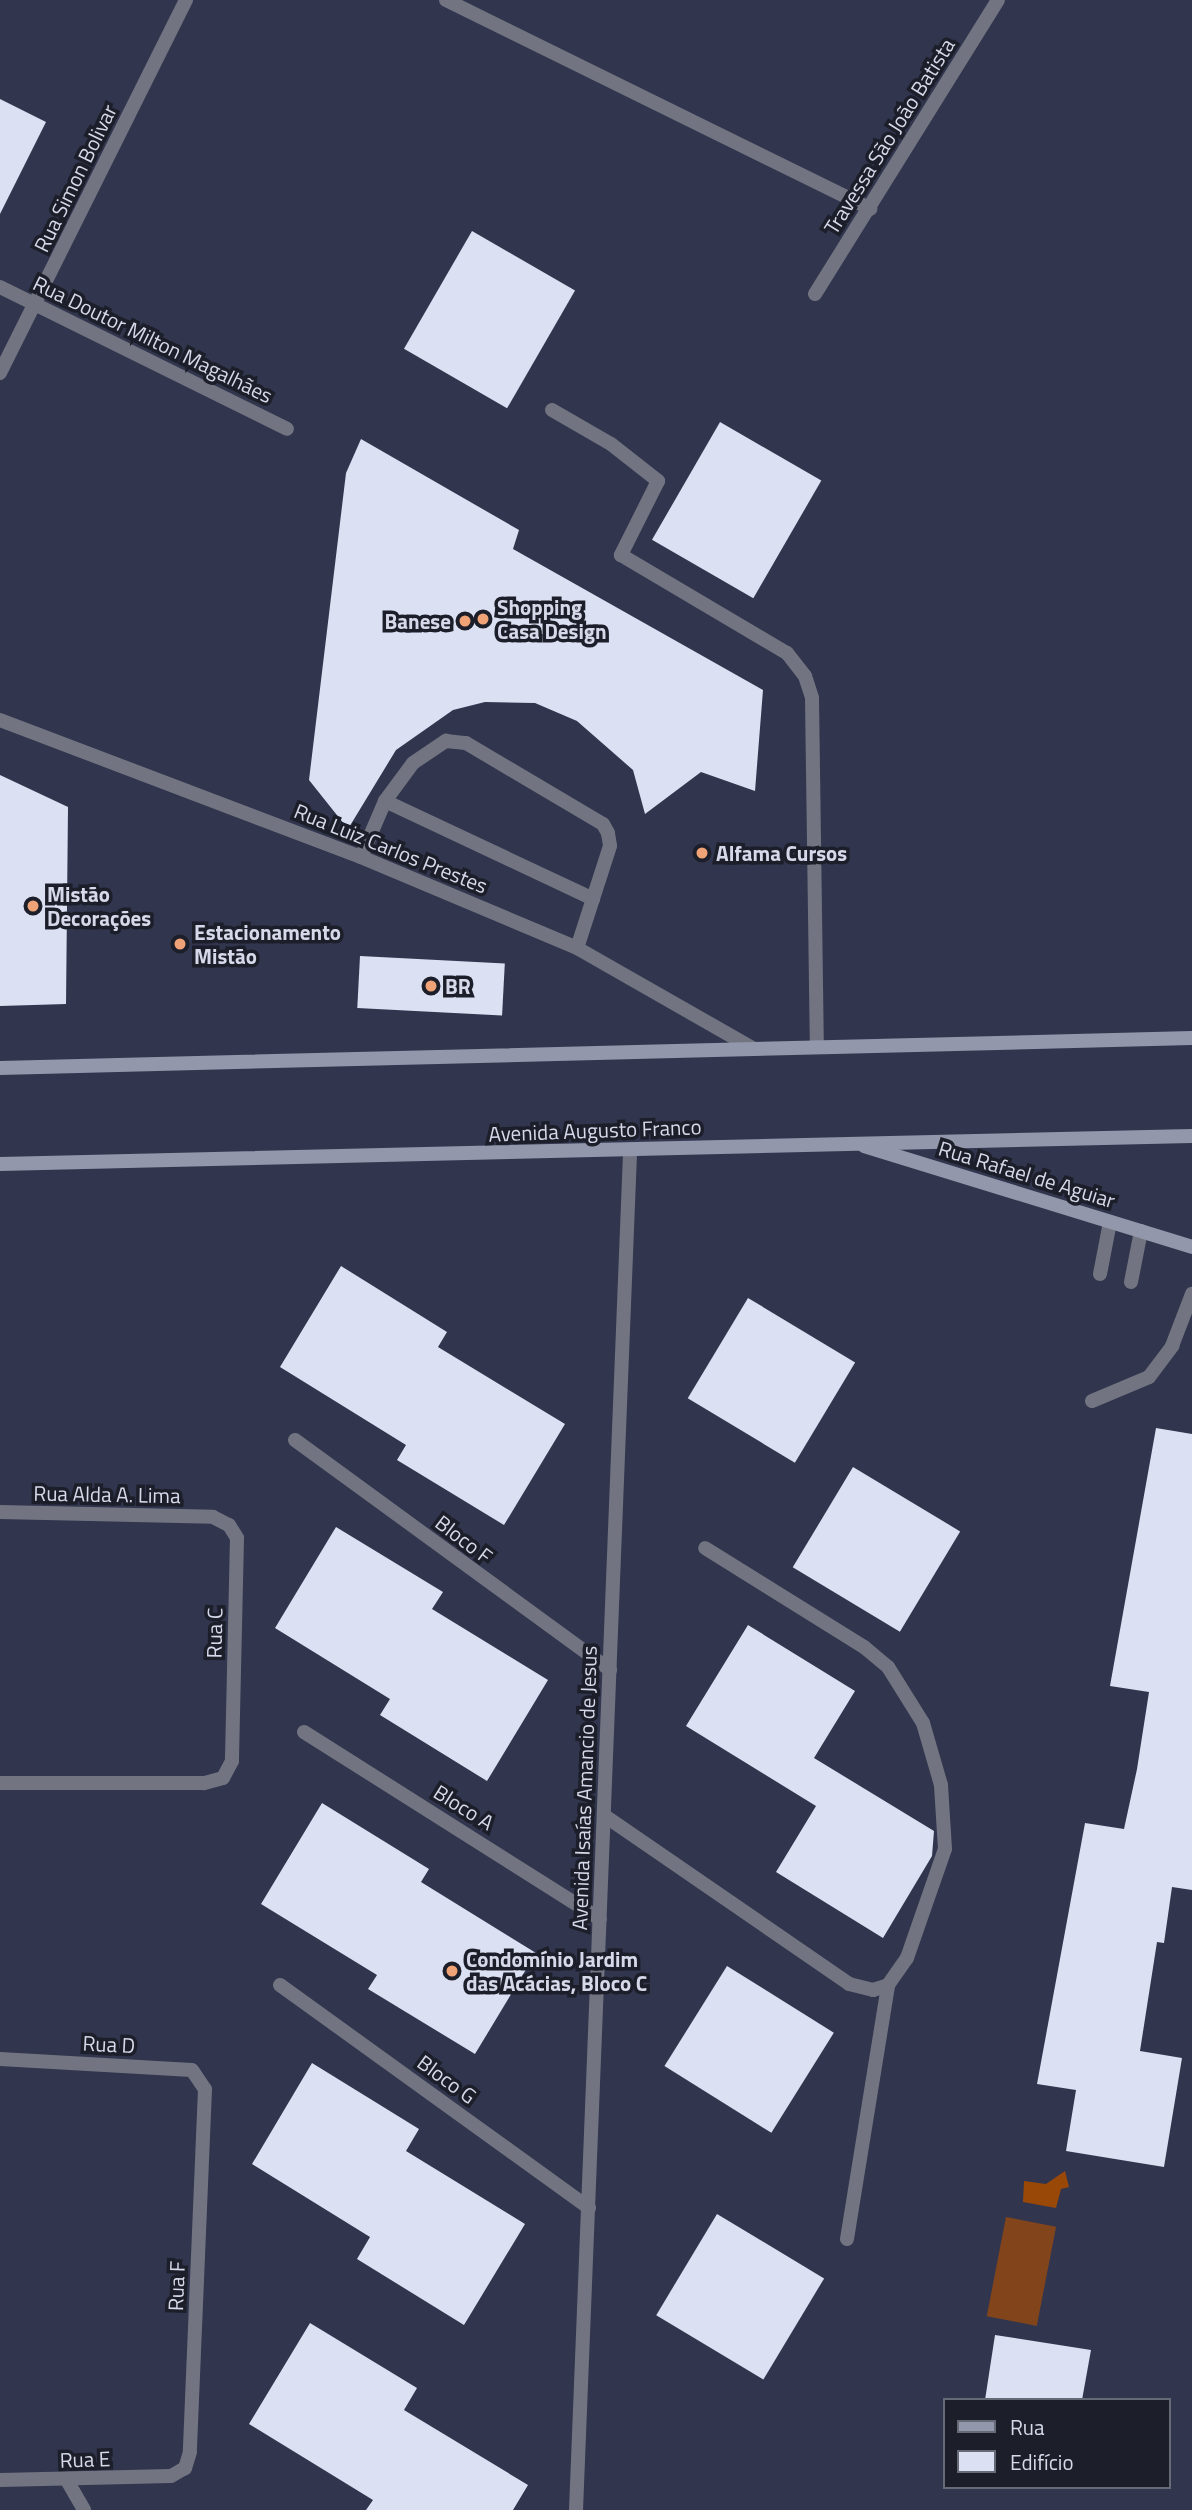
<!DOCTYPE html>
<meta charset="utf-8">
<style>
body{margin:0}
#map{position:relative;width:1192px;height:2510px;overflow:hidden;background:#31364e;font-family:"Titillium Web",sans-serif}
div>[style]{position:absolute}
.green>*{inset:0;background:#82441b;transform-origin:0 0}
.water>*{inset:0;background:#9a4808}
.building>*{inset:0;background:#dce0f3;transform-origin:0 0}
.lane>*{height:14px;margin:-7px;padding:0 7px;transform-origin:7px;border-radius:7px;background:#727581}
.street>*{height:14px;margin:-7px;padding:0 7px;transform-origin:7px;border-radius:7px;background:#727581}
.secondary>*{height:14px;margin:-7px;padding:0 7px;transform-origin:7px;border-radius:7px;background:#9397ab}
.dots>*{width:19px;height:19px;translate:-50% -50%;box-sizing:border-box;border:4px solid #1c1e29;border-radius:50%}
span{translate:-50% -50%;white-space:nowrap;text-align:center;line-height:1.15;-webkit-text-stroke:7px #1c1e29;paint-order:stroke}
.street-label{font-size:21px;color:#d5d9e9}
.poi-label{font-size:21px;color:#d5d9e9;font-weight:700}
.left{translate:0 -50%;text-align:left}
.right{translate:-100% -50%;text-align:right}
.legend{position:absolute;left:943px;top:2398px;width:228px;height:91px;box-sizing:border-box;background:#1c1e29;border:2px solid #666976;margin:0;padding:9px 12px;list-style:none;font-size:21px;color:#d5d9e9}
.legend li{display:flex;align-items:center;gap:14px;height:35px}
.legend b{width:35px;border:2px solid #666976}
</style>
<div id="map">
<div class="green">
<div style="left:1006px;top:2217px;width:51px;height:101px;rotate:11deg"></div>
</div>
<div class="water">
<div style="clip-path:polygon(1065px 2171px,1069px 2187px,1061px 2189px,1056px 2208px,1023px 2202px,1024px 2181px,1046px 2184px)"></div>
</div>
<div class="building">
<div style="clip-path:polygon(0 99px,46px 122px,0 214px)"></div>
<div style="left:472px;top:231px;width:119px;height:136px;rotate:30deg"></div>
<div style="left:720px;top:422px;width:117px;height:136px;rotate:30deg"></div>
<div style="clip-path:polygon(361px 439px,519px 530px,513px 549px,763px 690px,755px 791px,701px 772px,645px 814px,633px 770px,577px 721px,535px 703px,485px 702px,453px 710px,396px 750px,348px 829px,309px 780px,346px 473px)"></div>
<div style="clip-path:polygon(0 775px,68px 807px,66px 1004px,0 1006px)"></div>
<div style="left:360px;top:956px;width:145px;height:52px;rotate:3deg"></div>
<div style="clip-path:polygon(341px 1266px,447px 1332px,438px 1347px,565px 1424px,504px 1525px,397px 1460px,406px 1445px,280px 1367px)"></div>
<div style="left:748px;top:1298px;width:125px;height:117px;rotate:31deg"></div>
<div style="clip-path:polygon(1156px 1428px,1192px 1434px,1192px 1890px,1172px 1887px,1164px 1943px,1157px 1942px,1140px 2051px,1182px 2058px,1164px 2167px,1066px 2151px,1076px 2090px,1037px 2084px,1085px 1823px,1124px 1829px,1137px 1769px,1149px 1692px,1110px 1686px)"></div>
<div style="left:853px;top:1467px;width:125px;height:117px;rotate:31deg"></div>
<div style="clip-path:polygon(336px 1527px,443px 1592px,432px 1609px,548px 1680px,487px 1781px,380px 1715px,390px 1699px,275px 1628px)"></div>
<div style="clip-path:polygon(748px 1625px,855px 1691px,814px 1758px,934px 1831px,932px 1856px,883px 1938px,776px 1872px,816px 1806px,686px 1726px)"></div>
<div style="clip-path:polygon(322px 1803px,429px 1869px,421px 1882px,536px 1953px,475px 2054px,368px 1989px,377px 1975px,261px 1904px)"></div>
<div style="left:727px;top:1966px;width:126px;height:118px;rotate:32deg"></div>
<div style="clip-path:polygon(312px 2063px,419px 2129px,406px 2151px,525px 2224px,464px 2325px,357px 2259px,370px 2237px,252px 2164px)"></div>
<div style="left:717px;top:2214px;width:125px;height:118px;rotate:31deg"></div>
<div style="clip-path:polygon(310px 2323px,417px 2388px,404px 2410px,528px 2485px,513px 2510px,366px 2510px,373px 2500px,249px 2424px)"></div>
<div style="clip-path:polygon(995px 2335px,1091px 2350px,1082px 2400px,985px 2400px)"></div>
</div>
<div class="lane">
<div style="left:552px;top:410px;width:68px;rotate:30deg"></div>
<div style="left:611px;top:444px;width:60px;rotate:38.2deg"></div>
<div style="left:658px;top:481px;width:83px;rotate:116.6deg"></div>
<div style="left:621px;top:555px;width:193px;rotate:30.6deg"></div>
<div style="left:787px;top:653px;width:29px;rotate:52deg"></div>
<div style="left:805px;top:676px;width:23px;rotate:72deg"></div>
<div style="left:812px;top:698px;width:348px;rotate:89.2deg"></div>
<div style="left:385px;top:801px;width:230px;rotate:25.2deg"></div>
<div style="left:361px;top:857px;width:61px;rotate:-66.8deg"></div>
<div style="left:385px;top:801px;width:47px;rotate:-53.6deg"></div>
<div style="left:413px;top:763px;width:40px;rotate:-34deg"></div>
<div style="left:446px;top:741px;width:20px;rotate:6deg"></div>
<div style="left:466px;top:743px;width:159px;rotate:30.6deg"></div>
<div style="left:603px;top:824px;width:10px;rotate:61deg"></div>
<div style="left:608px;top:833px;width:13px;rotate:81deg"></div>
<div style="left:610px;top:846px;width:107px;rotate:107.9deg"></div>
<div style="left:1100px;top:1274px;width:53px;rotate:-79.1deg"></div>
<div style="left:1131px;top:1282px;width:52px;rotate:-78.9deg"></div>
<div style="left:1092px;top:1401px;width:62px;rotate:-22.8deg"></div>
<div style="left:1149px;top:1377px;width:39px;rotate:-53deg"></div>
<div style="left:1172px;top:1346px;width:56px;rotate:-69deg"></div>
<div style="left:295px;top:1440px;width:390px;rotate:36.1deg"></div>
<div style="left:304px;top:1732px;width:350px;rotate:32.3deg"></div>
<div style="left:605px;top:1816px;width:296px;rotate:34.5deg"></div>
<div style="left:849px;top:1984px;width:25px;rotate:14deg"></div>
<div style="left:873px;top:1990px;width:16px;rotate:-18deg"></div>
<div style="left:888px;top:1985px;width:33px;rotate:-55deg"></div>
<div style="left:907px;top:1958px;width:115px;rotate:-70.8deg"></div>
<div style="left:945px;top:1849px;width:64px;rotate:-93.6deg"></div>
<div style="left:941px;top:1785px;width:65px;rotate:-106.2deg"></div>
<div style="left:923px;top:1723px;width:66px;rotate:-122deg"></div>
<div style="left:888px;top:1667px;width:31px;rotate:-140deg"></div>
<div style="left:864px;top:1647px;width:187px;rotate:-148.1deg"></div>
<div style="left:280px;top:1985px;width:381px;rotate:35.8deg"></div>
<div style="left:847px;top:2239px;width:257px;rotate:-80.8deg"></div>
</div>
<div class="street">
<div style="left:446px;top:0;width:473px;rotate:26.2deg"></div>
<div style="left:0;top:287px;width:320px;rotate:26.3deg"></div>
<div style="left:815px;top:294px;width:346px;rotate:-58.1deg"></div>
<div style="left:0;top:373px;width:417px;rotate:-63.5deg"></div>
<div style="left:0;top:720px;width:386px;rotate:20.8deg"></div>
<div style="left:361px;top:857px;width:234px;rotate:22.8deg"></div>
<div style="left:577px;top:948px;width:202px;rotate:29.7deg"></div>
<div style="left:0;top:1512px;width:213px;rotate:1.3deg"></div>
<div style="left:213px;top:1517px;width:18px;rotate:27deg"></div>
<div style="left:229px;top:1525px;width:15px;rotate:58deg"></div>
<div style="left:237px;top:1538px;width:223px;rotate:91.3deg"></div>
<div style="left:232px;top:1761px;width:19px;rotate:118deg"></div>
<div style="left:223px;top:1778px;width:20px;rotate:165deg"></div>
<div style="left:204px;top:1783px;width:204px;rotate:180deg"></div>
<div style="left:0;top:2059px;width:192px;rotate:3.3deg"></div>
<div style="left:192px;top:2070px;width:23px;rotate:56deg"></div>
<div style="left:205px;top:2089px;width:363px;rotate:92.4deg"></div>
<div style="left:190px;top:2452px;width:17px;rotate:107deg"></div>
<div style="left:185px;top:2468px;width:16px;rotate:150deg"></div>
<div style="left:171px;top:2476px;width:171px;rotate:178.7deg"></div>
<div style="left:68px;top:2482px;width:32px;rotate:60deg"></div>
<div style="left:576px;top:2510px;width:1359px;rotate:-87.72deg"></div>
</div>
<div class="secondary">
<div style="left:0;top:1068px;width:1192px;rotate:-1.44deg"></div>
<div style="left:864px;top:1146px;width:343px;rotate:17.1deg"></div>
<div style="left:0;top:1164px;width:1192px;rotate:-1.35deg"></div>
</div>
<div class="dots">
<div style="left:483px;top:619px;background:#efa377"></div>
<div style="left:465px;top:621px;background:#efa377"></div>
<div style="left:702px;top:853px;background:#efa377"></div>
<div style="left:33px;top:906px;background:#efa377"></div>
<div style="left:180px;top:944px;background:#efa377"></div>
<div style="left:431px;top:986px;background:#efa377"></div>
<div style="left:452px;top:1971px;background:#efa377"></div>
</div>
<div class="street-label">
<span style="left:889px;top:136px;rotate:-58deg">Travessa São João Batista</span>
<span style="left:75px;top:178px;rotate:-64deg">Rua Simon Bolivar</span>
<span style="left:153px;top:339px;rotate:26deg">Rua Doutor Milton Magalhães</span>
<span style="left:391px;top:848px;rotate:22deg">Rua Luiz Carlos Prestes</span>
<span style="left:595px;top:1130px;rotate:-2deg">Avenida Augusto Franco</span>
<span style="left:1027px;top:1174px;rotate:17deg">Rua Rafael de Aguiar</span>
<span style="left:107px;top:1494px;rotate:1deg">Rua Alda A. Lima</span>
<span style="left:464px;top:1539px;rotate:37deg">Bloco F</span>
<span style="left:214px;top:1633px;rotate:-89deg">Rua C</span>
<span style="left:584px;top:1788px;rotate:-88deg">Avenida Isaías Amancio de Jesus</span>
<span style="left:464px;top:1807px;rotate:32deg">Bloco A</span>
<span style="left:109px;top:2044px;rotate:3deg">Rua D</span>
<span style="left:447px;top:2079px;rotate:36deg">Bloco G</span>
<span style="left:176px;top:2286px;rotate:-88deg">Rua F</span>
<span style="left:85px;top:2459px;rotate:-2deg">Rua E</span>
</div>
<div class="poi-label">
<span class="left" style="left:497px;top:619px">Shopping<br>Casa Design</span>
<span class="right" style="left:451px;top:621px">Banese</span>
<span class="left" style="left:716px;top:853px">Alfama Cursos</span>
<span class="left" style="left:47px;top:906px">Mistão<br>Decorações</span>
<span class="left" style="left:194px;top:944px">Estacionamento<br>Mistão</span>
<span class="left" style="left:445px;top:986px">BR</span>
<span class="left" style="left:466px;top:1971px">Condomínio Jardim<br>das Acácias, Bloco C</span>
</div>
<ul class="legend">
<li><b style="height:9px;background:#9397ab"></b>Rua</li>
<li><b style="height:19px;background:#dce0f3"></b>Edifício</li>
</ul>
</div>
